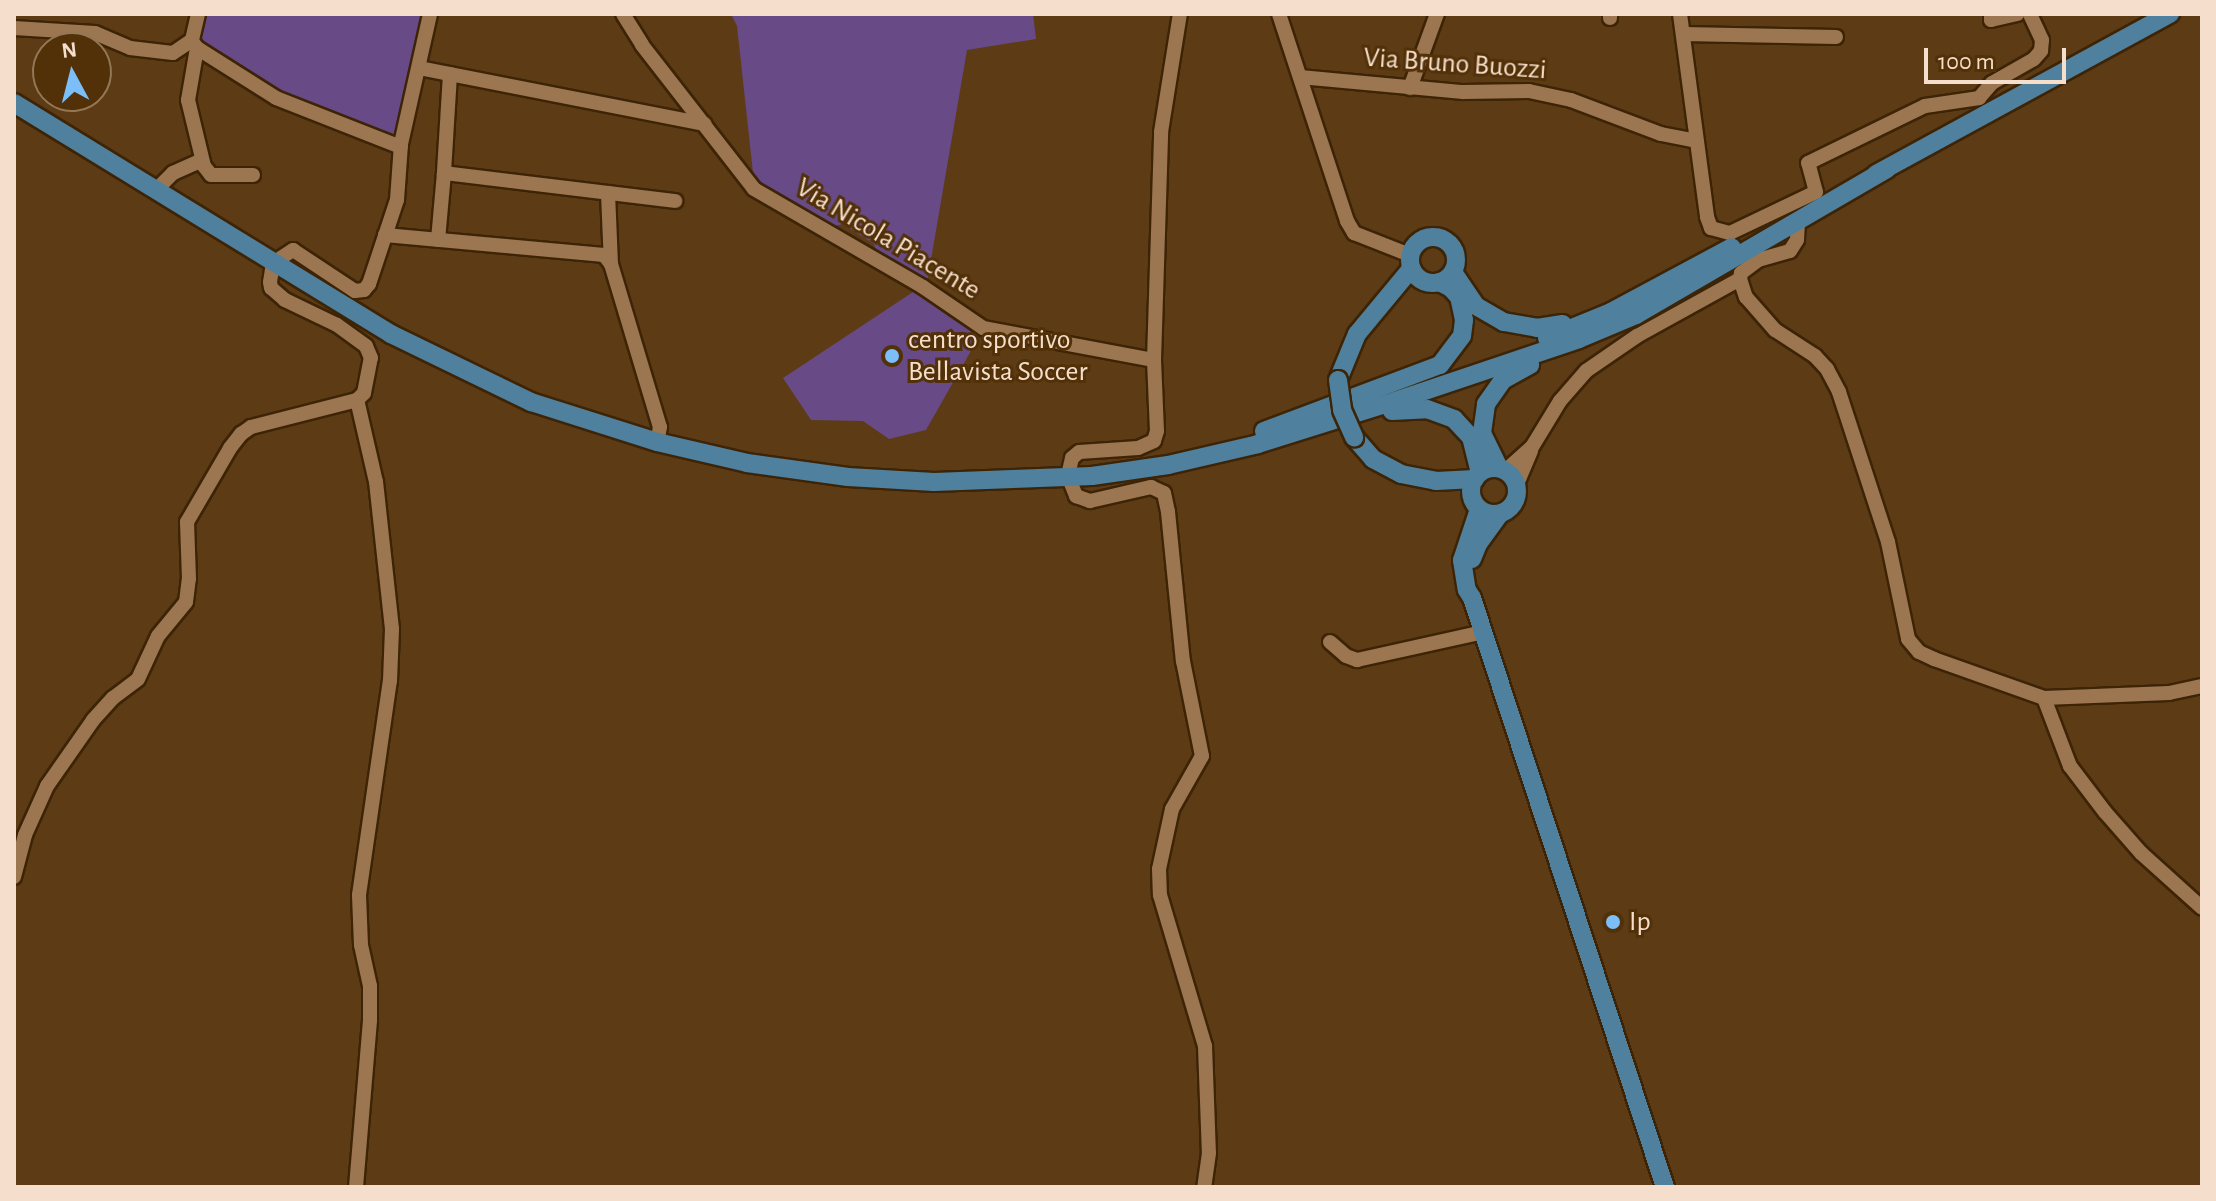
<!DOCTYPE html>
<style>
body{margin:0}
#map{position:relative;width:2216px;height:1201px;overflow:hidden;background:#5d3b15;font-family:"Alegreya Sans",sans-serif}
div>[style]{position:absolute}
.green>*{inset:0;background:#674a86}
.roads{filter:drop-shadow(2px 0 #3d2406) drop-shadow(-2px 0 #3d2406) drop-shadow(0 2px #3d2406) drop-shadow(0 -2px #3d2406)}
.minor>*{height:14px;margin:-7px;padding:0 7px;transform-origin:7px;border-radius:7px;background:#9c7651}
.major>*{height:18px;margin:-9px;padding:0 9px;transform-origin:9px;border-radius:9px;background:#4f809e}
.major>.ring{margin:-9px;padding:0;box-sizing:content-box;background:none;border:18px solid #4f809e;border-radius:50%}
.bridges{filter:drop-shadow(2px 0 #3d2406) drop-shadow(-2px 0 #3d2406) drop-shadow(0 2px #3d2406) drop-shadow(0 -2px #3d2406)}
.major-bridge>*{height:18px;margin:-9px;padding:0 9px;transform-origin:9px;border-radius:9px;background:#4f809e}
.dots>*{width:22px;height:22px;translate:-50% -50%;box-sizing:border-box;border:4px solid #523108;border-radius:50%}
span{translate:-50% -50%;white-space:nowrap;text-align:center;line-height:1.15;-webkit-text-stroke:6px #523108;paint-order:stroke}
.street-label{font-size:28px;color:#f5dfcc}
.poi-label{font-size:28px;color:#f5dfcc}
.left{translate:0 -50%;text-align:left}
.frame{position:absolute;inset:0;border:16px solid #f5dfcc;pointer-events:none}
.north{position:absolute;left:32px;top:32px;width:80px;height:80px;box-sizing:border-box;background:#523108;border:2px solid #937756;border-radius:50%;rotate:353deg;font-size:22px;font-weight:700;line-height:32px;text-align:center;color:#f5dfcc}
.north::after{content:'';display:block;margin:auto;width:28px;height:36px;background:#7bbef8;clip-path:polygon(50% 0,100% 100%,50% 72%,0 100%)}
.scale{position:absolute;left:1924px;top:48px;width:142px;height:36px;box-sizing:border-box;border:4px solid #f5dfcc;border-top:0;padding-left:10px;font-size:24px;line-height:28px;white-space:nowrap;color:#f5dfcc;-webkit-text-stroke:6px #523108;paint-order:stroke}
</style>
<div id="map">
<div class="green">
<div style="clip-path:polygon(205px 14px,426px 14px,397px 142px,278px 94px,199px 44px)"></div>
<div style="clip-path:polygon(731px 14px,1033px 14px,1036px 39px,967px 50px,927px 283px,877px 254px,874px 244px,843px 224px,830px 227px,754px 182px,737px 26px)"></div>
<div style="clip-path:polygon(916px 290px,980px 335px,926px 430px,889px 439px,863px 421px,811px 420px,783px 378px)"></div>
</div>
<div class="roads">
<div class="minor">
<div style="left:623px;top:14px;width:36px;rotate:58deg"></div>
<div style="left:642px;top:45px;width:182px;rotate:52.1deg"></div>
<div style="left:754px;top:189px;width:195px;rotate:30.1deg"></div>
<div style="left:923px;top:287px;width:73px;rotate:34.3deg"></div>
<div style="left:983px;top:328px;width:174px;rotate:10.6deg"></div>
<div style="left:1154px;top:360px;width:228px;rotate:-88.2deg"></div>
<div style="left:1161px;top:132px;width:120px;rotate:-80.9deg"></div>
<div style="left:1279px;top:14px;width:218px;rotate:71.8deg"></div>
<div style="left:1347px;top:221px;width:14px;rotate:60deg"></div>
<div style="left:1354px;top:233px;width:60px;rotate:21.4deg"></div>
<div style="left:1680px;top:14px;width:205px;rotate:82.4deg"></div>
<div style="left:1707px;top:217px;width:12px;rotate:70deg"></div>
<div style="left:1711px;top:228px;width:20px;rotate:15deg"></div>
<div style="left:1730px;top:233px;width:95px;rotate:-25.5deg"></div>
<div style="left:1816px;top:192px;width:30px;rotate:-105deg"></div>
<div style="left:1808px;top:163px;width:130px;rotate:-26deg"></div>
<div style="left:1925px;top:106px;width:55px;rotate:-8.4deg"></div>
<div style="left:1979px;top:98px;width:20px;rotate:-49deg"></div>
<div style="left:1992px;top:83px;width:48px;rotate:-29.7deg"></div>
<div style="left:2034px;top:59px;width:11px;rotate:-49deg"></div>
<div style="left:2041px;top:51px;width:11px;rotate:-85deg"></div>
<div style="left:2042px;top:40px;width:29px;rotate:-115deg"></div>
<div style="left:1991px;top:14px;width:6px;rotate:90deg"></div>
<div style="left:1991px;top:20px;width:27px;rotate:-13deg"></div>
<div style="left:1610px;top:18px;width:4px;rotate:-90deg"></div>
<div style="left:14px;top:28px;width:81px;rotate:3.5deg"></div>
<div style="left:95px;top:33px;width:38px;rotate:23deg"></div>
<div style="left:130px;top:48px;width:43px;rotate:6.6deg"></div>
<div style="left:173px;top:53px;width:23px;rotate:-34deg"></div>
<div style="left:192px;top:40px;width:27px;rotate:-77deg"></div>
<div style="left:1683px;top:34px;width:153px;rotate:1.1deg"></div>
<div style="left:194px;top:44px;width:5px;rotate:53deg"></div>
<div style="left:197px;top:48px;width:53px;rotate:99.8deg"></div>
<div style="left:188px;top:100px;width:68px;rotate:76.4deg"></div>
<div style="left:204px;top:166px;width:11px;rotate:52deg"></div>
<div style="left:211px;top:175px;width:42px"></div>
<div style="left:197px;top:48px;width:93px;rotate:32.3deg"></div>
<div style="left:276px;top:98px;width:134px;rotate:21.4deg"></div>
<div style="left:419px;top:68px;width:291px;rotate:11.1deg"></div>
<div style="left:450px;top:74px;width:99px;rotate:93.5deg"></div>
<div style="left:444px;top:173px;width:233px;rotate:6.9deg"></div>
<div style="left:1300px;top:77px;width:164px;rotate:5.3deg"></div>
<div style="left:1463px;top:92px;width:66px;rotate:-0.9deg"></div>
<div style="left:1529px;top:91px;width:43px;rotate:12.1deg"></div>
<div style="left:1571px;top:100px;width:96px;rotate:20.7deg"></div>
<div style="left:1661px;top:134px;width:36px;rotate:11deg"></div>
<div style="left:1410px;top:88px;width:79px;rotate:-70deg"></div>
<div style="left:156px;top:190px;width:24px;rotate:-45deg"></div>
<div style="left:173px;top:173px;width:32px;rotate:-24deg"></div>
<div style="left:608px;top:193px;width:71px;rotate:87.6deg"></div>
<div style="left:385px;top:235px;width:220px;rotate:5.2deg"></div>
<div style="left:604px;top:255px;width:11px;rotate:52deg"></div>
<div style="left:611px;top:264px;width:170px;rotate:73.3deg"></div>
<div style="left:660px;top:427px;width:15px;rotate:101deg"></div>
<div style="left:438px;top:240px;width:67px;rotate:-84.9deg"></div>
<div style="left:1740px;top:279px;width:19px;rotate:72deg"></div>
<div style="left:1746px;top:297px;width:44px;rotate:48.7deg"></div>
<div style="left:1775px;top:330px;width:48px;rotate:33deg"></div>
<div style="left:1815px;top:356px;width:18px;rotate:47deg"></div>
<div style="left:1827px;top:369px;width:26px;rotate:62deg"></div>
<div style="left:1839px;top:392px;width:158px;rotate:71.9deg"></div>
<div style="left:1888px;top:542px;width:99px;rotate:78.3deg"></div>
<div style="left:1908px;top:639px;width:17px;rotate:50deg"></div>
<div style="left:1919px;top:652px;width:17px;rotate:25deg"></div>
<div style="left:1934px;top:659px;width:117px;rotate:19.5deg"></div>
<div style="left:2044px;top:698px;width:73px;rotate:69.1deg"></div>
<div style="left:2070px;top:766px;width:58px;rotate:52.7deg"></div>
<div style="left:2105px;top:812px;width:55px;rotate:48.7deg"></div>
<div style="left:2141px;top:853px;width:82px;rotate:42deg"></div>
<div style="left:1154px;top:360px;width:71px;rotate:87.6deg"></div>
<div style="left:1157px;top:431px;width:10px;rotate:107deg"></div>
<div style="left:1154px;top:441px;width:17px;rotate:156deg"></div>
<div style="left:1138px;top:448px;width:59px;rotate:176.1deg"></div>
<div style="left:1079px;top:452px;width:9px;rotate:139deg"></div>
<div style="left:1072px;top:458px;width:18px;rotate:103deg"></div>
<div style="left:1068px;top:476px;width:22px;rotate:68deg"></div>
<div style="left:1076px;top:496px;width:15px;rotate:20deg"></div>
<div style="left:1090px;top:501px;width:63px;rotate:-12.9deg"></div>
<div style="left:1151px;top:487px;width:14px;rotate:25deg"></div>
<div style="left:1164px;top:493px;width:19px;rotate:78deg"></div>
<div style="left:1168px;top:512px;width:150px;rotate:84.3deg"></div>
<div style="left:1183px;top:661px;width:97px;rotate:78.7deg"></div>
<div style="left:1202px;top:756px;width:61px;rotate:119.5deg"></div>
<div style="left:1172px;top:809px;width:61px;rotate:102.2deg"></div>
<div style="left:1159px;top:869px;width:26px;rotate:88deg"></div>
<div style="left:1160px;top:895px;width:158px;rotate:73.4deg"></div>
<div style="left:1205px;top:1046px;width:107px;rotate:87.9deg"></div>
<div style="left:1209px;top:1153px;width:34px;rotate:98deg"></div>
<div style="left:1505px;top:471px;width:36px;rotate:-42deg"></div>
<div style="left:1532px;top:447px;width:54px;rotate:-58.7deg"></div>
<div style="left:1560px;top:401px;width:40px;rotate:-49deg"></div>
<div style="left:1586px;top:371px;width:62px;rotate:-34.5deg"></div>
<div style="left:1637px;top:336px;width:118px;rotate:-29deg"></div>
<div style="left:1740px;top:279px;width:6px;rotate:-81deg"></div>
<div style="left:1741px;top:273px;width:21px;rotate:-37deg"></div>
<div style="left:1758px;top:260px;width:33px;rotate:-16deg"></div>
<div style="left:1790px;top:251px;width:13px;rotate:-58deg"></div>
<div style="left:1797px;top:240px;width:18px;rotate:-87deg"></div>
<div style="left:1517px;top:484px;width:36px;rotate:-67deg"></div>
<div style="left:1330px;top:642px;width:21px;rotate:41deg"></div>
<div style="left:1346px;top:656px;width:12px;rotate:20deg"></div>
<div style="left:1357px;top:660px;width:129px;rotate:-12.5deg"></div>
<div style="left:2044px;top:698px;width:125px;rotate:-2.3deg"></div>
<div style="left:2169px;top:693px;width:34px;rotate:-12deg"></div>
<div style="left:14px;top:877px;width:43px;rotate:-75.3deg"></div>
<div style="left:25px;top:835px;width:54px;rotate:-65.8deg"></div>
<div style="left:47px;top:786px;width:80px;rotate:-55.1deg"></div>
<div style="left:93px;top:720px;width:30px;rotate:-48deg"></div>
<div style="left:113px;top:698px;width:31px;rotate:-37deg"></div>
<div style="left:138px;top:679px;width:47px;rotate:-65.1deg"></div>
<div style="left:158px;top:636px;width:44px;rotate:-50.5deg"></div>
<div style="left:186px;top:602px;width:23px;rotate:-83deg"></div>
<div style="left:189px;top:579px;width:57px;rotate:-92deg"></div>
<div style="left:187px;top:522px;width:86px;rotate:-59.8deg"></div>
<div style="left:230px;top:448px;width:18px;rotate:-52deg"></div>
<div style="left:241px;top:434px;width:12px;rotate:-35deg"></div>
<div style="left:251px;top:427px;width:109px;rotate:-14.3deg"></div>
<div style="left:356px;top:1187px;width:168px;rotate:-85.2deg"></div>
<div style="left:370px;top:1020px;width:34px;rotate:-90deg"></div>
<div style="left:370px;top:986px;width:42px;rotate:-102.4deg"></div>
<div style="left:361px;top:945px;width:50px;rotate:-92.3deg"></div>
<div style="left:359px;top:895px;width:216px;rotate:-81.8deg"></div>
<div style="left:390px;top:681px;width:52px;rotate:-87.8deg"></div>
<div style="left:392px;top:629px;width:148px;rotate:-96.2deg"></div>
<div style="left:376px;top:482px;width:84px;rotate:-103deg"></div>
<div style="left:357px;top:400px;width:10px;rotate:-45deg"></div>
<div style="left:364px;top:393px;width:36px;rotate:-79deg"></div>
<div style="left:371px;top:358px;width:13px;rotate:-113deg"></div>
<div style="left:366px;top:346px;width:36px;rotate:-144deg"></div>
<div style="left:337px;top:325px;width:58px;rotate:-154.3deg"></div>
<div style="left:285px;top:300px;width:18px;rotate:-139deg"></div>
<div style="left:271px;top:288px;width:6px;rotate:-99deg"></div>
<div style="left:270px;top:282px;width:19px;rotate:-81deg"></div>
<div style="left:273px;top:263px;width:24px;rotate:-33deg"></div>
<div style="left:293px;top:250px;width:74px;rotate:33.5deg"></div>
<div style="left:355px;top:291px;width:9px;rotate:-6deg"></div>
<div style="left:364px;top:290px;width:8px;rotate:-50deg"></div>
<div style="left:369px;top:284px;width:89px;rotate:-71.6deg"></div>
<div style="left:397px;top:200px;width:56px;rotate:-85.9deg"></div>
<div style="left:401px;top:144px;width:133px;rotate:-77.4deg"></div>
</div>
<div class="major">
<div style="left:14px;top:103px;width:442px;rotate:31.5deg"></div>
<div style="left:391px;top:334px;width:156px;rotate:25.9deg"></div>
<div style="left:531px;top:402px;width:132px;rotate:17.6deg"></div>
<div style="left:657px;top:442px;width:92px;rotate:13.1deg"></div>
<div style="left:747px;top:463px;width:102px;rotate:7.9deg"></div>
<div style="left:848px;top:477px;width:86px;rotate:3.3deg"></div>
<div style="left:934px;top:482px;width:158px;rotate:-2.2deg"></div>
<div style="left:1092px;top:476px;width:77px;rotate:-8.2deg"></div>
<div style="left:1168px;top:465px;width:92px;rotate:-13.1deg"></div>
<div style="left:1258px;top:444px;width:144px;rotate:-17.4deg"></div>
<div style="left:1395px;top:401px;width:194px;rotate:-18.6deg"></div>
<div style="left:1579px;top:339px;width:62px;rotate:-22.8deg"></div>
<div style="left:1636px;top:315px;width:290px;rotate:-30.2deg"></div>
<div style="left:1876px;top:174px;width:335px;rotate:-28.6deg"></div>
<div class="ring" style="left:1410px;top:237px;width:28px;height:28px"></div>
<div style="left:1453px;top:272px;width:41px;rotate:55.9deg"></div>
<div style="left:1476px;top:306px;width:32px;rotate:30deg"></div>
<div style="left:1504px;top:322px;width:34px;rotate:10deg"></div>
<div style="left:1537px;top:328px;width:26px;rotate:-9deg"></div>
<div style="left:1547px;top:338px;width:69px;rotate:-22.1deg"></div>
<div style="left:1611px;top:312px;width:137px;rotate:-28.2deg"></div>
<div style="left:1338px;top:380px;width:50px;rotate:-67.6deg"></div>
<div style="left:1357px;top:334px;width:85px;rotate:-50.3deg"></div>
<div style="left:1392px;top:411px;width:35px;rotate:-3deg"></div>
<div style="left:1427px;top:409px;width:29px;rotate:20deg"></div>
<div style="left:1454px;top:419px;width:25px;rotate:47deg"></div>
<div style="left:1471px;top:437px;width:37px;rotate:76deg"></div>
<div style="left:1264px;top:431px;width:188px;rotate:-20.6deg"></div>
<div style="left:1440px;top:365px;width:36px;rotate:-53deg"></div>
<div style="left:1462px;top:336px;width:16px;rotate:-83deg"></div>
<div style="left:1464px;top:320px;width:24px;rotate:-102deg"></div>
<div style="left:1459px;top:297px;width:12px;rotate:-132deg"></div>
<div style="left:1451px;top:288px;width:13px;rotate:-153deg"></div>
<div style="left:1354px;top:437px;width:29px;rotate:49deg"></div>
<div style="left:1373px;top:459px;width:32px;rotate:28deg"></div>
<div style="left:1401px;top:474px;width:36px;rotate:11deg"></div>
<div style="left:1436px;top:481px;width:39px;rotate:-3deg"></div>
<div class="ring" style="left:1471px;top:468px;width:28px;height:28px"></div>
<div style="left:1499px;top:468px;width:39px;rotate:-116deg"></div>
<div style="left:1482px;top:433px;width:29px;rotate:-82deg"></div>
<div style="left:1486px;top:404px;width:29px;rotate:-55deg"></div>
<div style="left:1503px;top:380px;width:31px;rotate:-29deg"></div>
<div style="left:1479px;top:509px;width:54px;rotate:108.4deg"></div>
<div style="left:1462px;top:560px;width:30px;rotate:81deg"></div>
<div style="left:1467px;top:590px;width:9px;rotate:58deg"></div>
<div style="left:1472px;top:598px;width:620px;rotate:71.86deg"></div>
<div style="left:1472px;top:559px;width:16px;rotate:-68deg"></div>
<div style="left:1478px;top:544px;width:37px;rotate:-54deg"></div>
</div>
</div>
<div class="bridges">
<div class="major-bridge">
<div style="left:1338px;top:380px;width:30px;rotate:82deg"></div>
<div style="left:1342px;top:410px;width:30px;rotate:66deg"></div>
</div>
</div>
<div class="dots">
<div style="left:892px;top:356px;background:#7bbef8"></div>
<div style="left:1613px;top:922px;background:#7bbef8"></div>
</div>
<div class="street-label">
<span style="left:1455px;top:64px;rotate:4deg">Via Bruno Buozzi</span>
<span style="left:888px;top:239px;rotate:31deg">Via Nicola Piacente</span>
</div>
<div class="poi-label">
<span class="left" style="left:908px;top:356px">centro sportivo<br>Bellavista Soccer</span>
<span class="left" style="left:1629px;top:922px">Ip</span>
</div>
<div class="frame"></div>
<div class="north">N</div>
<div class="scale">100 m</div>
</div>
